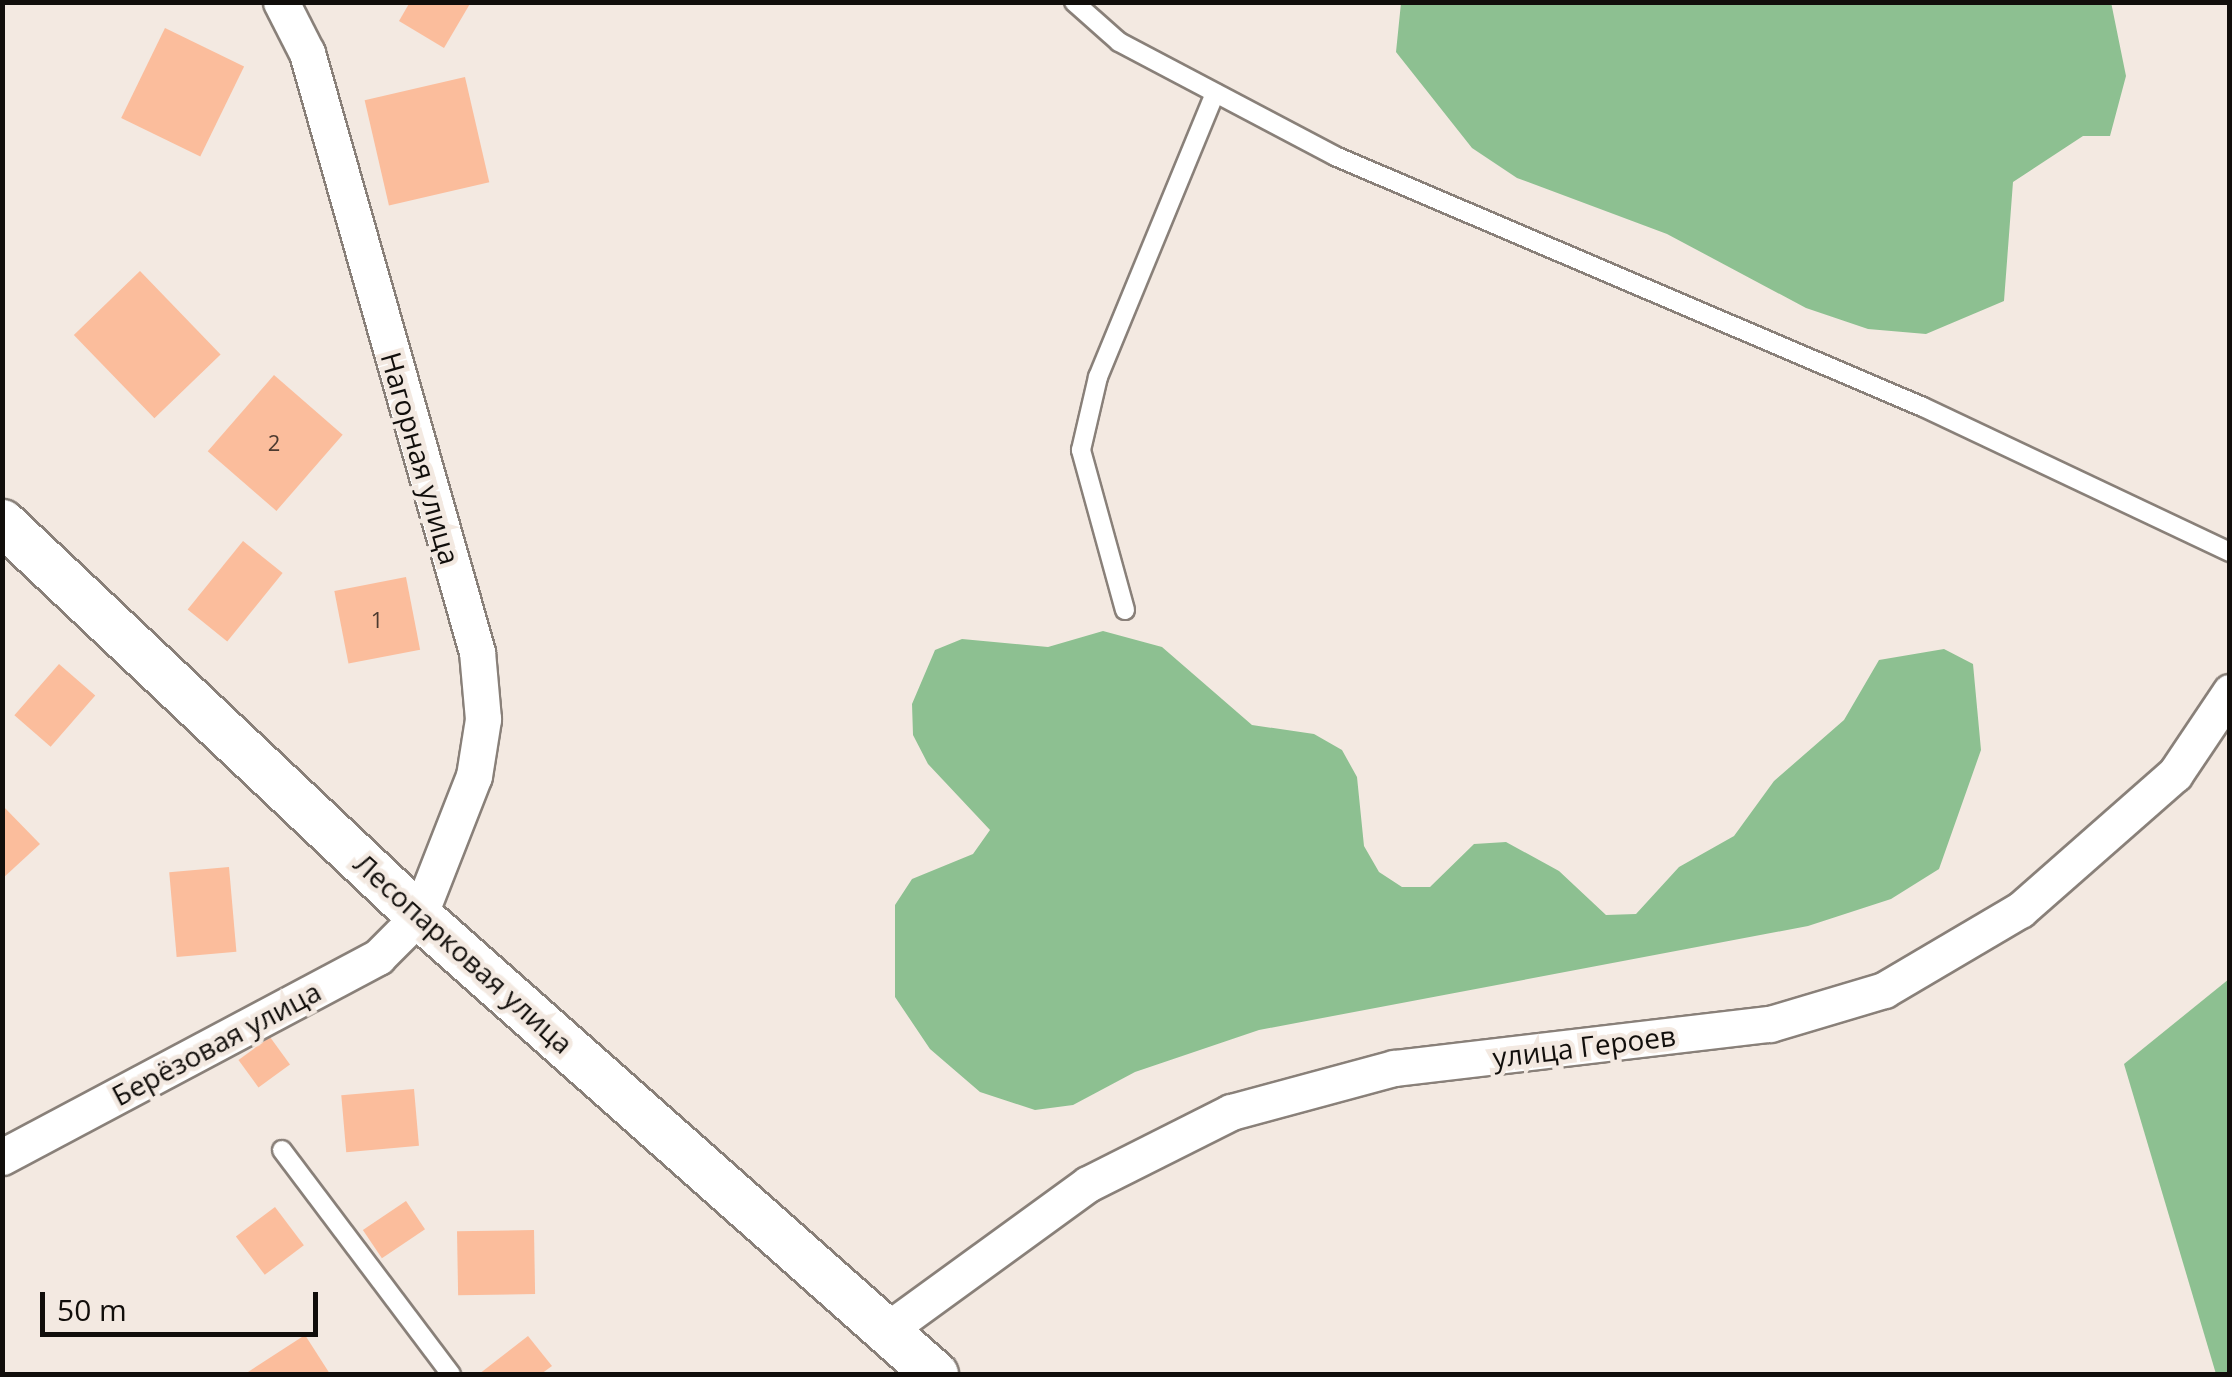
<!DOCTYPE html>
<meta charset="utf-8">
<style>
body{margin:0}
#map{position:relative;width:2232px;height:1377px;overflow:hidden;background:#f3e9e1;font-family:"Open Sans",sans-serif}
div>[style]{position:absolute}
.forest>*{inset:0;background:#8dc091}
.building>*{inset:0;background:#fbbd9c;transform-origin:0 0}
.roads{filter:drop-shadow(2px 0 #898079) drop-shadow(-2px 0 #898079) drop-shadow(0 2px #898079) drop-shadow(0 -2px #898079)}
.service>*{height:18px;margin:-9px;padding:0 9px;transform-origin:9px;border-radius:9px;background:#fff}
.minor>*{height:35px;margin:-17.5px;padding:0 17.5px;transform-origin:17.5px;border-radius:17.5px;background:#fff}
.tertiary>*{height:45px;margin:-22.5px;padding:0 22.5px;transform-origin:22.5px;border-radius:22.5px;background:#fff}
span{translate:-50% -50%;white-space:nowrap;text-align:center;line-height:1.15;-webkit-text-stroke:9px #f3e9e1;paint-order:stroke}
.number-label{font-size:22px;color:#4c3a2f}
.number-label span{-webkit-text-stroke-width:0}
.street-label{font-size:28px;color:#110e0b}
.frame{position:absolute;inset:0;border:5px solid #110e0b;pointer-events:none}
.scale{position:absolute;left:40px;top:1292px;width:278px;height:45px;box-sizing:border-box;border:5px solid #110e0b;border-top:0;padding-left:12px;font-size:30px;line-height:35px;white-space:nowrap;color:#110e0b;-webkit-text-stroke:8px #f3e9e1;paint-order:stroke}
</style>
<div id="map">
<div class="forest">
<div style="clip-path:polygon(2111px 2px,2126px 76px,2110px 136px,2083px 136px,2013px 182px,2004px 301px,1926px 334px,1868px 329px,1806px 308px,1667px 234px,1517px 178px,1472px 148px,1396px 52px,1401px 3px)"></div>
<div style="clip-path:polygon(1103px 631px,1162px 647px,1252px 725px,1314px 734px,1342px 750px,1357px 777px,1364px 846px,1379px 872px,1402px 887px,1430px 887px,1474px 844px,1506px 842px,1559px 871px,1606px 915px,1636px 914px,1679px 867px,1734px 836px,1774px 781px,1844px 720px,1879px 660px,1944px 649px,1973px 664px,1981px 750px,1939px 869px,1891px 899px,1808px 926px,1259px 1030px,1135px 1072px,1073px 1105px,1035px 1110px,980px 1092px,930px 1049px,895px 997px,895px 905px,912px 879px,973px 854px,990px 830px,928px 764px,913px 735px,912px 704px,935px 650px,962px 639px,1048px 647px)"></div>
<div style="clip-path:polygon(2229px 979px,2230px 1374px,2216px 1374px,2124px 1064px)"></div>
</div>
<div class="building">
<div style="clip-path:polygon(410px 2px,471px 2px,444px 48px,399px 21px)"></div>
<div style="left:165px;top:28px;width:88px;height:100px;rotate:26deg"></div>
<div style="left:465px;top:77px;width:108px;height:103px;rotate:77deg"></div>
<div style="left:140px;top:271px;width:116px;height:92px;rotate:46deg"></div>
<div style="left:274px;top:375px;width:91px;height:101px;rotate:41deg"></div>
<div style="left:243px;top:541px;width:51px;height:88px;rotate:39deg"></div>
<div style="left:406px;top:577px;width:74px;height:73px;rotate:79deg"></div>
<div style="left:59px;top:664px;width:48px;height:68px;rotate:41deg"></div>
<div style="clip-path:polygon(2px 805px,40px 844px,2px 879px)"></div>
<div style="left:229px;top:867px;width:85px;height:60px;rotate:85deg"></div>
<div style="left:270px;top:1037px;width:34px;height:39px;rotate:54deg"></div>
<div style="left:414px;top:1089px;width:57px;height:73px;rotate:85deg"></div>
<div style="left:406px;top:1201px;width:34px;height:52px;rotate:56deg"></div>
<div style="left:275px;top:1207px;width:48px;height:49px;rotate:53deg"></div>
<div style="left:534px;top:1230px;width:64px;height:77px;rotate:89deg"></div>
<div style="clip-path:polygon(305px 1335px,330px 1374px,249px 1374px,248px 1372px)"></div>
<div style="clip-path:polygon(528px 1336px,552px 1366px,541px 1374px,479px 1374px)"></div>
</div>
<div class="roads">
<div class="service">
<div style="left:1074px;top:2px;width:60px;rotate:41.6deg"></div>
<div style="left:1119px;top:42px;width:244px;rotate:27.8deg"></div>
<div style="left:1335px;top:156px;width:639px;rotate:23.12deg"></div>
<div style="left:1923px;top:407px;width:340px;rotate:25.3deg"></div>
<div style="left:1125px;top:610px;width:166px;rotate:-105.4deg"></div>
<div style="left:1081px;top:450px;width:75px;rotate:-76.9deg"></div>
<div style="left:1098px;top:377px;width:307px;rotate:-67.6deg"></div>
<div style="left:282px;top:1150px;width:281px;rotate:53deg"></div>
</div>
<div class="minor">
<div style="left:2px;top:1157px;width:426px;rotate:-28deg"></div>
<div style="left:378px;top:957px;width:58px;rotate:-45deg"></div>
<div style="left:419px;top:916px;width:150px;rotate:-68.6deg"></div>
<div style="left:474px;top:776px;width:58px;rotate:-81deg"></div>
<div style="left:483px;top:719px;width:67px;rotate:-95.1deg"></div>
<div style="left:477px;top:652px;width:623px;rotate:-105.84deg"></div>
<div style="left:307px;top:53px;width:57px;rotate:-117deg"></div>
<div style="left:887px;top:1330px;width:248px;rotate:-36deg"></div>
<div style="left:1088px;top:1184px;width:160px;rotate:-26.7deg"></div>
<div style="left:1231px;top:1112px;width:169px;rotate:-15.1deg"></div>
<div style="left:1394px;top:1068px;width:379px;rotate:-6.7deg"></div>
<div style="left:1770px;top:1024px;width:119px;rotate:-16.6deg"></div>
<div style="left:1884px;top:990px;width:158px;rotate:-30.5deg"></div>
<div style="left:2020px;top:910px;width:206px;rotate:-41.3deg"></div>
<div style="left:2175px;top:774px;width:99px;rotate:-56.1deg"></div>
</div>
<div class="tertiary">
<div style="left:2px;top:522px;width:574px;rotate:43.38deg"></div>
<div style="left:419px;top:916px;width:690px;rotate:41.59deg"></div>
</div>
</div>
<div class="number-label">
<span style="left:274px;top:443px">2</span>
<span style="left:377px;top:620px">1</span>
</div>
<div class="street-label">
<span style="left:421px;top:458px;rotate:74deg">Нагорная улица</span>
<span style="left:464px;top:953px;rotate:42deg">Лесопарковая улица</span>
<span style="left:216px;top:1043px;rotate:-28deg">Берёзовая улица</span>
<span style="left:1584px;top:1046px;rotate:-7deg">улица Героев</span>
</div>
<div class="frame"></div>
<div class="scale">50 m</div>
</div>
